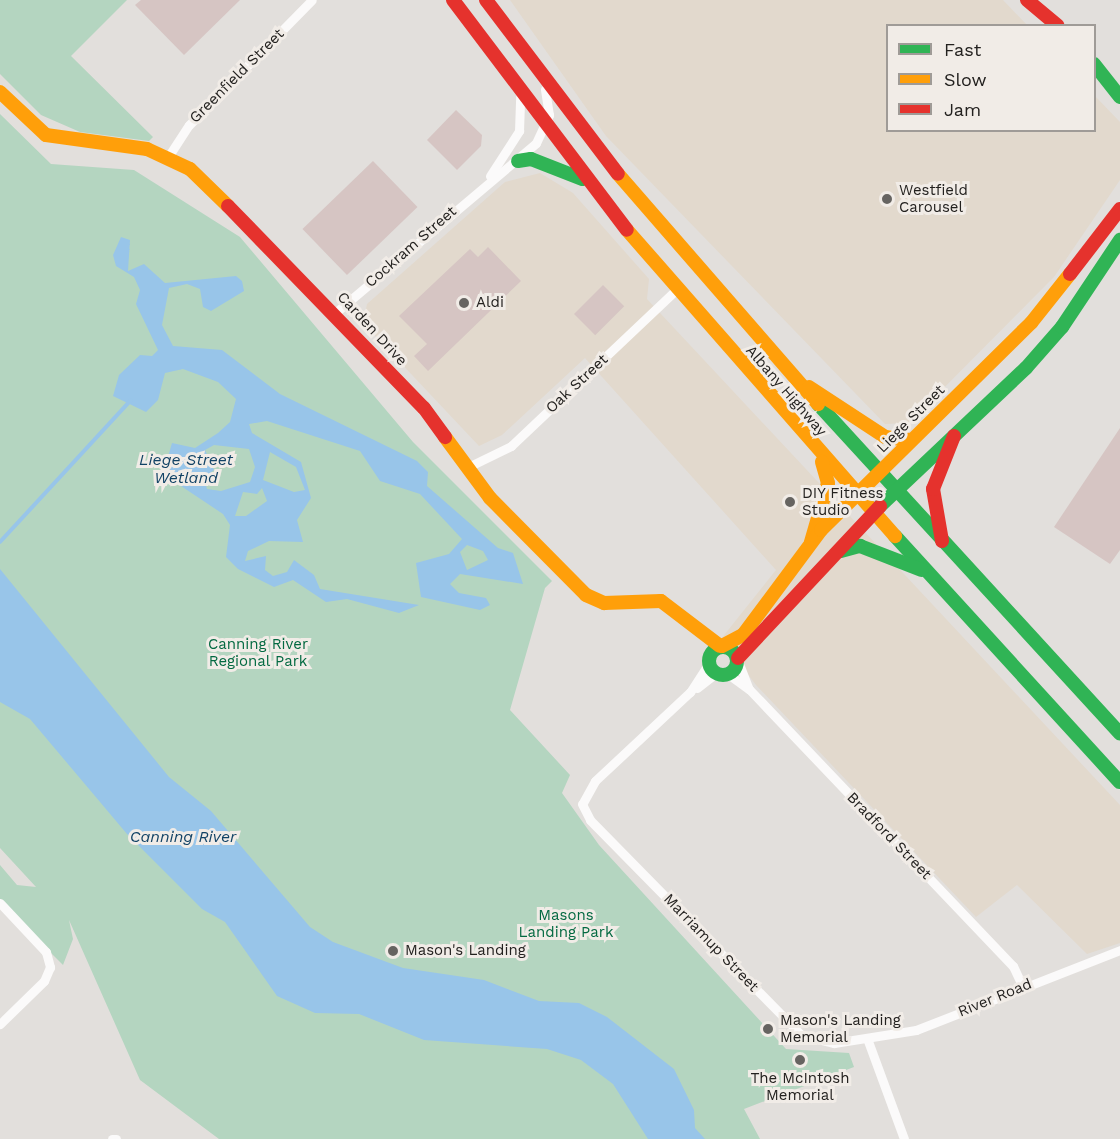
<!DOCTYPE html>
<style>
body{margin:0}
#map{position:relative;width:1120px;height:1139px;overflow:hidden;background:#e2dfdc;font-family:"Work Sans",sans-serif}
div>[style]{position:absolute}
.commercial>*{inset:0;background:#e2d9cd}
.green>*{inset:0;background:#b4d5c0}
.water>*{inset:0;background:#98c5e9}
.stream>*{height:4px;margin:-2px;padding:0 2px;transform-origin:2px;border-radius:2px;background:#98c5e9}
.building>*{inset:0;background:#d6c5c3;transform-origin:0 0}
.street>*{height:9px;margin:-4.5px;padding:0 4.5px;transform-origin:4.5px;border-radius:4.5px;background:#fbfafa}
.fast>*{height:14px;margin:-7px;padding:0 7px;transform-origin:7px;border-radius:7px;background:#30b455}
.fast>.ring{margin:-7px;padding:0;box-sizing:content-box;background:none;border:14px solid #30b455;border-radius:50%}
.slow>*{height:14px;margin:-7px;padding:0 7px;transform-origin:7px;border-radius:7px;background:#ff9f0a}
.jam>*{height:14px;margin:-7px;padding:0 7px;transform-origin:7px;border-radius:7px;background:#e5322d}
.dots>*{width:16px;height:16px;translate:-50% -50%;box-sizing:border-box;border:3px solid #f1ece7;border-radius:50%}
span{translate:-50% -50%;white-space:nowrap;text-align:center;line-height:1.15;-webkit-text-stroke:6px #f1ece7;paint-order:stroke}
.street-label{font-size:15px;color:#23211f}
.poi-label{font-size:15px;color:#23211f}
.left{translate:0 -50%;text-align:left}
.park-label{font-size:15px;color:#036941}
.water-label{font-size:16px;color:#114265;font-style:italic}
.legend{position:absolute;left:886px;top:24px;width:210px;height:108px;box-sizing:border-box;background:#f1ece7;border:2px solid #9f9b97;margin:0;padding:8px 10px;list-style:none;font-size:18px;color:#23211f}
.legend li{display:flex;align-items:center;gap:12px;height:30px}
.legend b{width:30px;border:2px solid #9f9b97}
</style>
<div id="map">
<div class="commercial">
<div style="clip-path:polygon(510px 0,1003px 0,1027px 25px,888px 26px,888px 130px,1094px 130px,1095px 96px,1120px 122px,1120px 180px,1054px 277px,909px 423px,885px 424px,606px 136px)"></div>
<div style="clip-path:polygon(540px 173px,573px 193px,649px 279px,647px 299px,1120px 805px,1120px 943px,1087px 954px,1017px 885px,976px 917px,756px 685px,721px 639px,776px 570px,585px 358px,502px 435px,479px 446px,363px 323px,367px 304px,505px 182px)"></div>
</div>
<div class="green">
<div style="clip-path:polygon(0 0,127px 0,71px 56px,153px 137px,149px 141px,80px 132px,41px 115px,0 74px)"></div>
<div style="clip-path:polygon(0 114px,51px 164px,134px 170px,240px 237px,413px 442px,552px 581px,545px 588px,510px 710px,570px 775px,562px 793px,599px 845px,786px 1049px,849px 1053px,854px 1067px,744px 1109px,760px 1139px,219px 1139px,140px 1080px,69px 920px,73px 939px,63px 965px,0 902px,0 865px,17px 885px,36px 887px,0 848px)"></div>
</div>
<div class="water">
<div style="clip-path:polygon(evenodd,121px 237px,130px 240px,128px 271px,144px 264px,165px 283px,236px 276px,242px 281px,244px 291px,211px 311px,203px 307px,200px 289px,187px 284px,169px 288px,162px 325px,173px 346px,222px 350px,280px 394px,417px 461px,428px 472px,427px 486px,498px 548px,513px 553px,523px 584px,460px 574px,450px 584px,459px 593px,486px 598px,490px 605px,480px 610px,421px 597px,416px 563px,449px 554px,462px 539px,420px 494px,380px 481px,360px 451px,267px 421px,249px 424px,252px 433px,301px 462px,311px 498px,297px 520px,303px 542px,269px 541px,248px 551px,245px 561px,266px 556px,265px 570px,273px 576px,287px 572px,294px 560px,314px 575px,320px 589px,419px 605px,399px 613px,347px 599px,326px 602px,293px 580px,274px 587px,238px 569px,226px 557px,230px 525px,223px 514px,163px 474px,172px 443px,195px 448px,218px 433px,230px 422px,236px 399px,218px 382px,183px 369px,165px 373px,158px 400px,146px 412px,113px 396px,119px 375px,140px 355px,152px 356px,158px 350px,136px 304px,140px 290px,134px 277px,116px 266px,113px 255px,121px 237px,214px 445px,249px 449px,255px 467px,250px 482px,221px 491px,207px 489px,204px 478px,214px 470px,205px 450px,214px 445px,121px 237px,270px 452px,296px 467px,305px 490px,294px 492px,263px 480px,270px 452px,121px 237px,262px 488px,267px 501px,246px 516px,235px 516px,243px 492px,257px 494px,262px 488px,121px 237px,467px 545px,483px 551px,488px 560px,467px 570px,460px 552px,467px 545px)"></div>
<div style="clip-path:polygon(0 569px,169px 777px,211px 811px,310px 927px,333px 942px,403px 968px,484px 980px,539px 1001px,579px 1003px,607px 1017px,674px 1069px,694px 1110px,695px 1128px,705px 1139px,648px 1139px,613px 1084px,581px 1060px,547px 1049px,424px 1040px,359px 1014px,315px 1013px,277px 996px,225px 922px,202px 909px,127px 834px,30px 719px,0 702px)"></div>
</div>
<div class="stream">
<div style="left:0;top:542px;width:193px;rotate:-47.3deg"></div>
</div>
<div class="building">
<div style="clip-path:polygon(141px 0,240px 0,184px 55px,135px 5px)"></div>
<div style="clip-path:polygon(456px 110px,482px 135px,481px 146px,457px 170px,427px 140px)"></div>
<div style="left:373px;top:161px;width:64px;height:98px;rotate:46deg"></div>
<div style="clip-path:polygon(488px 247px,521px 281px,428px 371px,414px 356px,427px 344px,399px 316px,470px 249px,478px 257px)"></div>
<div style="left:603px;top:285px;width:30px;height:41px;rotate:45deg"></div>
<div style="clip-path:polygon(1120px 428px,1120px 550px,1110px 564px,1054px 527px)"></div>
</div>
<div class="street">
<div style="left:168px;top:157px;width:38px;rotate:-57deg"></div>
<div style="left:189px;top:125px;width:175px;rotate:-45.5deg"></div>
<div style="left:490px;top:176px;width:54px;rotate:-57.2deg"></div>
<div style="left:519px;top:131px;width:34px;rotate:-88deg"></div>
<div style="left:335px;top:313px;width:263px;rotate:-40.2deg"></div>
<div style="left:536px;top:143px;width:31px;rotate:-65deg"></div>
<div style="left:549px;top:115px;width:26px;rotate:-99deg"></div>
<div style="left:468px;top:467px;width:48px;rotate:-26deg"></div>
<div style="left:511px;top:446px;width:228px;rotate:-43.4deg"></div>
<div style="left:738px;top:661px;width:30px;rotate:69deg"></div>
<div style="left:709px;top:663px;width:35px;rotate:123deg"></div>
<div style="left:690px;top:692px;width:130px;rotate:136.9deg"></div>
<div style="left:595px;top:781px;width:26px;rotate:119deg"></div>
<div style="left:582px;top:804px;width:18px;rotate:63deg"></div>
<div style="left:590px;top:820px;width:301px;rotate:45.5deg"></div>
<div style="left:801px;top:1035px;width:34px;rotate:14deg"></div>
<div style="left:834px;top:1043px;width:83px;rotate:-9deg"></div>
<div style="left:916px;top:1030px;width:219px;rotate:-21.4deg"></div>
<div style="left:728px;top:674px;width:26px;rotate:36deg"></div>
<div style="left:749px;top:689px;width:383px;rotate:46.4deg"></div>
<div style="left:1013px;top:966px;width:23px;rotate:65deg"></div>
<div style="left:697px;top:688px;width:24px;rotate:-38deg"></div>
<div style="left:0;top:903px;width:67px;rotate:46.8deg"></div>
<div style="left:46px;top:952px;width:16px;rotate:75deg"></div>
<div style="left:50px;top:967px;width:15px;rotate:113deg"></div>
<div style="left:44px;top:981px;width:62px;rotate:135.7deg"></div>
<div style="left:868px;top:1041px;width:104px;rotate:69.8deg"></div>
<div style="left:112px;top:1139px;width:4px"></div>
</div>
<div class="fast">
<div style="left:1094px;top:64px;width:42px;rotate:51.8deg"></div>
<div style="left:518px;top:161px;width:13px;rotate:-9deg"></div>
<div style="left:531px;top:159px;width:55px;rotate:21.4deg"></div>
<div style="left:818px;top:404px;width:447px;rotate:47.5deg"></div>
<div style="left:880px;top:506px;width:201px;rotate:-43.4deg"></div>
<div style="left:1026px;top:368px;width:55px;rotate:-48.7deg"></div>
<div style="left:1062px;top:327px;width:105px;rotate:-56.3deg"></div>
<div style="left:895px;top:536px;width:333px;rotate:47.6deg"></div>
<div style="left:841px;top:551px;width:20px;rotate:-15deg"></div>
<div style="left:860px;top:546px;width:66px;rotate:21.2deg"></div>
<div class="ring" style="left:709px;top:647px;width:14px;height:14px"></div>
</div>
<div class="slow">
<div style="left:0;top:92px;width:63px;rotate:43.1deg"></div>
<div style="left:46px;top:135px;width:102px;rotate:7.9deg"></div>
<div style="left:147px;top:149px;width:47px;rotate:24.9deg"></div>
<div style="left:190px;top:169px;width:53px;rotate:44.2deg"></div>
<div style="left:618px;top:174px;width:305px;rotate:49deg"></div>
<div style="left:627px;top:230px;width:407px;rotate:48.8deg"></div>
<div style="left:809px;top:387px;width:91px;rotate:33.3deg"></div>
<div style="left:885px;top:437px;width:25px;rotate:7deg"></div>
<div style="left:445px;top:437px;width:76px;rotate:53.6deg"></div>
<div style="left:490px;top:498px;width:136px;rotate:45.3deg"></div>
<div style="left:586px;top:595px;width:20px;rotate:24deg"></div>
<div style="left:604px;top:603px;width:57px;rotate:-2deg"></div>
<div style="left:661px;top:601px;width:74px;rotate:37.3deg"></div>
<div style="left:811px;top:542px;width:61px;rotate:-73.9deg"></div>
<div style="left:828px;top:483px;width:22px;rotate:-106deg"></div>
<div style="left:722px;top:646px;width:24px;rotate:-28deg"></div>
<div style="left:743px;top:635px;width:131px;rotate:-53.4deg"></div>
<div style="left:821px;top:530px;width:295px;rotate:-44.6deg"></div>
<div style="left:1031px;top:323px;width:63px;rotate:-51.5deg"></div>
</div>
<div class="jam">
<div style="left:453px;top:0;width:288px;rotate:52.9deg"></div>
<div style="left:486px;top:0;width:218px;rotate:52.8deg"></div>
<div style="left:1027px;top:0;width:40px;rotate:40deg"></div>
<div style="left:228px;top:206px;width:281px;rotate:45.9deg"></div>
<div style="left:424px;top:408px;width:36px;rotate:54deg"></div>
<div style="left:1070px;top:274px;width:82px;rotate:-52.4deg"></div>
<div style="left:942px;top:541px;width:53px;rotate:-99.8deg"></div>
<div style="left:933px;top:489px;width:57px;rotate:-68.4deg"></div>
<div style="left:738px;top:658px;width:208px;rotate:-46.9deg"></div>
</div>
<div class="dots">
<div style="left:887px;top:199px;background:#666461"></div>
<div style="left:464px;top:303px;background:#666461"></div>
<div style="left:790px;top:502px;background:#666461"></div>
<div style="left:393px;top:951px;background:#666461"></div>
<div style="left:768px;top:1029px;background:#666461"></div>
<div style="left:800px;top:1060px;background:#666461"></div>
</div>
<div class="street-label">
<span style="left:237px;top:76px;rotate:-45deg">Greenfield Street</span>
<span style="left:411px;top:247px;rotate:-41deg">Cockram Street</span>
<span style="left:372px;top:329px;rotate:47deg">Carden Drive</span>
<span style="left:577px;top:384px;rotate:-43deg">Oak Street</span>
<span style="left:786px;top:391px;rotate:49deg">Albany Highway</span>
<span style="left:911px;top:419px;rotate:-45deg">Liege Street</span>
<span style="left:889px;top:836px;rotate:46deg">Bradford Street</span>
<span style="left:711px;top:943px;rotate:46deg">Marriamup Street</span>
<span style="left:995px;top:998px;rotate:-22deg">River Road</span>
</div>
<div class="poi-label">
<span class="left" style="left:899px;top:199px">Westfield<br>Carousel</span>
<span class="left" style="left:476px;top:303px">Aldi</span>
<span class="left" style="left:802px;top:502px">DIY Fitness<br>Studio</span>
<span class="left" style="left:405px;top:951px">Mason's Landing</span>
<span class="left" style="left:780px;top:1029px">Mason's Landing<br>Memorial</span>
<span style="left:800px;top:1087px">The McIntosh<br>Memorial</span>
</div>
<div class="park-label">
<span style="left:258px;top:653px">Canning River<br>Regional Park</span>
<span style="left:566px;top:924px">Masons<br>Landing Park</span>
</div>
<div class="water-label">
<span style="left:186px;top:469px">Liege Street<br>Wetland</span>
<span style="left:183px;top:837px">Canning River</span>
</div>
<ul class="legend">
<li><b style="height:8px;background:#30b455"></b>Fast</li>
<li><b style="height:8px;background:#ff9f0a"></b>Slow</li>
<li><b style="height:8px;background:#e5322d"></b>Jam</li>
</ul>
</div>
